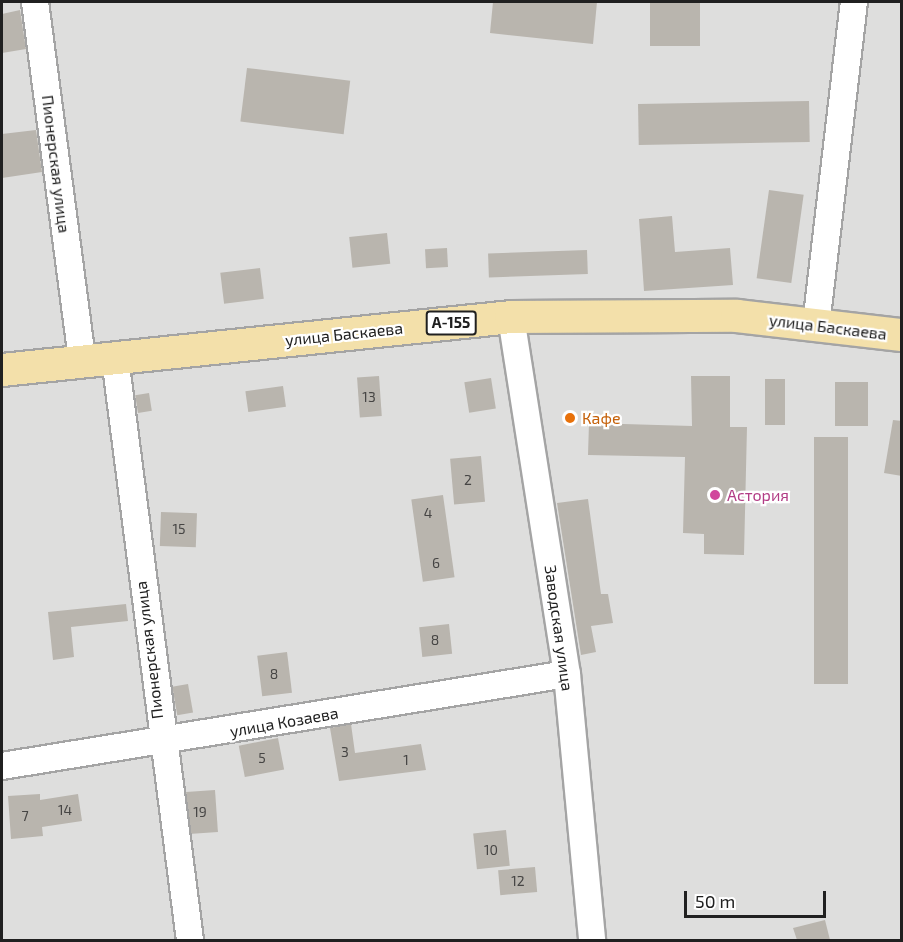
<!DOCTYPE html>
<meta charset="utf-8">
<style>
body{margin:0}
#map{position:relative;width:903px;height:942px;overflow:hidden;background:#f0eee8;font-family:"Exo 2",sans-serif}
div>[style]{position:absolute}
.residential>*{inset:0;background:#dededd;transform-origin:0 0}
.building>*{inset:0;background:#b9b5ae;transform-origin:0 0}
.roads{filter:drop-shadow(2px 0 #a4a4a4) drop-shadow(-2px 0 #a4a4a4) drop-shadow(0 2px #a4a4a4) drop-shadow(0 -2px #a4a4a4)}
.minor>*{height:26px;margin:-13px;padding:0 13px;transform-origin:13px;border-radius:13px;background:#fff}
.major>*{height:32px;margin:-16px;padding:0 16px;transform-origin:16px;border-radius:16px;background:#f3e0aa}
.dots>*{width:16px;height:16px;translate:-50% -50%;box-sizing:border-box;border:3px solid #fff;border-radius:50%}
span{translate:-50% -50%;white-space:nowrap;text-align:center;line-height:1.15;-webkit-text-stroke:4.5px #fff;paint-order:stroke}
.number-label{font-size:14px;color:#464544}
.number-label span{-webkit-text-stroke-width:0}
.shield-label span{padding:2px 4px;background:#fff;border:2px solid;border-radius:4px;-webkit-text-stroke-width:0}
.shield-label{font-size:15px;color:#202020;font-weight:700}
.street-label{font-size:16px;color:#202020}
.food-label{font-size:16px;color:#c56008}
.left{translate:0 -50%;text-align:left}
.hotel-label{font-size:16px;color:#b23c85}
.frame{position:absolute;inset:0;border:3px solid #202020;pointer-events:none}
.scale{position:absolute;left:684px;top:891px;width:142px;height:27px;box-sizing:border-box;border:3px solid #202020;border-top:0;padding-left:8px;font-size:18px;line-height:21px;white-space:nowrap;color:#202020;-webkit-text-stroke:4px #fff;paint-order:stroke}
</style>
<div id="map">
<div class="residential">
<div style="left:2px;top:2px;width:899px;height:938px"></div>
</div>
<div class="building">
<div style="clip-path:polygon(493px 2px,597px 2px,593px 44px,490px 33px)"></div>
<div style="left:650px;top:2px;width:50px;height:44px"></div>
<div style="clip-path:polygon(20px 10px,26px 49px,2px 53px,2px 14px)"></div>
<div style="left:247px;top:68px;width:104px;height:54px;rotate:7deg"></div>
<div style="left:809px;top:101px;width:41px;height:171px;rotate:89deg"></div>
<div style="clip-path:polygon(36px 130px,42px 172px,2px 178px,2px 134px)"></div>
<div style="left:769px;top:190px;width:35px;height:89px;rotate:8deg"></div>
<div style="clip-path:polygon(672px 216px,675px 252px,730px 248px,733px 285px,644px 291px,639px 219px)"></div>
<div style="left:387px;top:233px;width:31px;height:38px;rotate:84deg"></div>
<div style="left:447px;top:248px;width:19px;height:22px;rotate:87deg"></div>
<div style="left:587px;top:250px;width:24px;height:99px;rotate:88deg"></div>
<div style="left:260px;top:268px;width:31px;height:40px;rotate:83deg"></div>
<div style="left:379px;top:376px;width:40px;height:22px;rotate:86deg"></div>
<div style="clip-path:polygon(691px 376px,730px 376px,730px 427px,747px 427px,744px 555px,704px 554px,704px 534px,683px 533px,685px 457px,588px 455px,589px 423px,692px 426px)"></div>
<div style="left:491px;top:378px;width:31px;height:27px;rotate:81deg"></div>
<div style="left:765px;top:379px;width:20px;height:46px"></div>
<div style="left:835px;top:382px;width:33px;height:44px"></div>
<div style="left:283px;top:386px;width:21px;height:38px;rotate:82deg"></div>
<div style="left:149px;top:393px;width:18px;height:14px;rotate:81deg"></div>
<div style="clip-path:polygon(893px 420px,902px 421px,902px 476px,884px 473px)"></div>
<div style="left:814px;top:437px;width:34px;height:247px"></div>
<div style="left:481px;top:456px;width:46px;height:31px;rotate:85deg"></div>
<div style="left:443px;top:495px;width:83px;height:32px;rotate:82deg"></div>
<div style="clip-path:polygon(588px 499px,601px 594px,608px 594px,613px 623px,591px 626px,596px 652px,581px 655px,557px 503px)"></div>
<div style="left:161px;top:512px;width:36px;height:34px;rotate:2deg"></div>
<div style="clip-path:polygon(126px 604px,128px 621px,71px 627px,74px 657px,53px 660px,48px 612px)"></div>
<div style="left:449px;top:624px;width:30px;height:30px;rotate:84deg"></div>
<div style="left:287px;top:652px;width:41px;height:30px;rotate:83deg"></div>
<div style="left:188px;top:684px;width:29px;height:16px;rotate:80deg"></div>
<div style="clip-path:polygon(351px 724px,355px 753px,421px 744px,426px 770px,339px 781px,330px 728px)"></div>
<div style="left:278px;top:738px;width:32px;height:40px;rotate:79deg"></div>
<div style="left:215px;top:790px;width:42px;height:29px;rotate:86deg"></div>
<div style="clip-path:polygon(40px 794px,40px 800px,78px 794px,82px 821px,42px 827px,43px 836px,11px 839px,8px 796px)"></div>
<div style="left:506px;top:830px;width:36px;height:33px;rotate:84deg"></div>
<div style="left:535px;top:867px;width:25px;height:37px;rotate:85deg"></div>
<div style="clip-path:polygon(825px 920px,830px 940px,797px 940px,793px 928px)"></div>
</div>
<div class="roads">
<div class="minor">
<div style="left:35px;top:2px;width:362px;rotate:82.5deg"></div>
<div style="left:511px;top:317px;width:361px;rotate:81.1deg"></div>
<div style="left:567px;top:674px;width:267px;rotate:84.6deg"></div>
<div style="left:816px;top:325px;width:325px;rotate:-83.3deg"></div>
<div style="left:115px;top:358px;width:587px;rotate:82.66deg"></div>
<div style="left:2px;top:766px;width:572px;rotate:-9.25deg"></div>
</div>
<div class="major">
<div style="left:2px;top:370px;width:512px;rotate:-5.94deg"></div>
<div style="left:511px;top:317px;width:226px;rotate:-0.3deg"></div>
<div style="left:737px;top:316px;width:166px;rotate:6.6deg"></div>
</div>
</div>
<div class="dots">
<div style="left:570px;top:418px;background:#e8710a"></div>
<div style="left:715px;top:495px;background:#d1479c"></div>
</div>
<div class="number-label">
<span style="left:369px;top:397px">13</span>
<span style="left:468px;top:480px">2</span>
<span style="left:428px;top:513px">4</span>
<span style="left:179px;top:529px">15</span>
<span style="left:436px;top:563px">6</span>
<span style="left:435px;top:640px">8</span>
<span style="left:274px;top:674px">8</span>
<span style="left:345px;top:752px">3</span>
<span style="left:262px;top:758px">5</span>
<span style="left:406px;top:760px">1</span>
<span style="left:65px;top:810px">14</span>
<span style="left:200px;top:812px">19</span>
<span style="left:25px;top:816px">7</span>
<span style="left:491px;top:850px">10</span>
<span style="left:518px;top:881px">12</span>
</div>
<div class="shield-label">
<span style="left:451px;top:323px">А-155</span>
</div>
<div class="street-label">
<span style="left:56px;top:164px;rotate:83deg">Пионерская улица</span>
<span style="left:828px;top:327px;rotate:7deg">улица Баскаева</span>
<span style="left:344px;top:334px;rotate:-6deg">улица Баскаева</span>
<span style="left:559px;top:628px;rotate:82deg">Заводская улица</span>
<span style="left:149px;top:650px;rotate:-97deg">Пионерская улица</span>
<span style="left:284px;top:722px;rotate:-10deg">улица Козаева</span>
</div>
<div class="food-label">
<span class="left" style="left:582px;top:418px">Кафе</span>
</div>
<div class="hotel-label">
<span class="left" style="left:727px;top:495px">Астория</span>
</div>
<div class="frame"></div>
<div class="scale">50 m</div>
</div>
